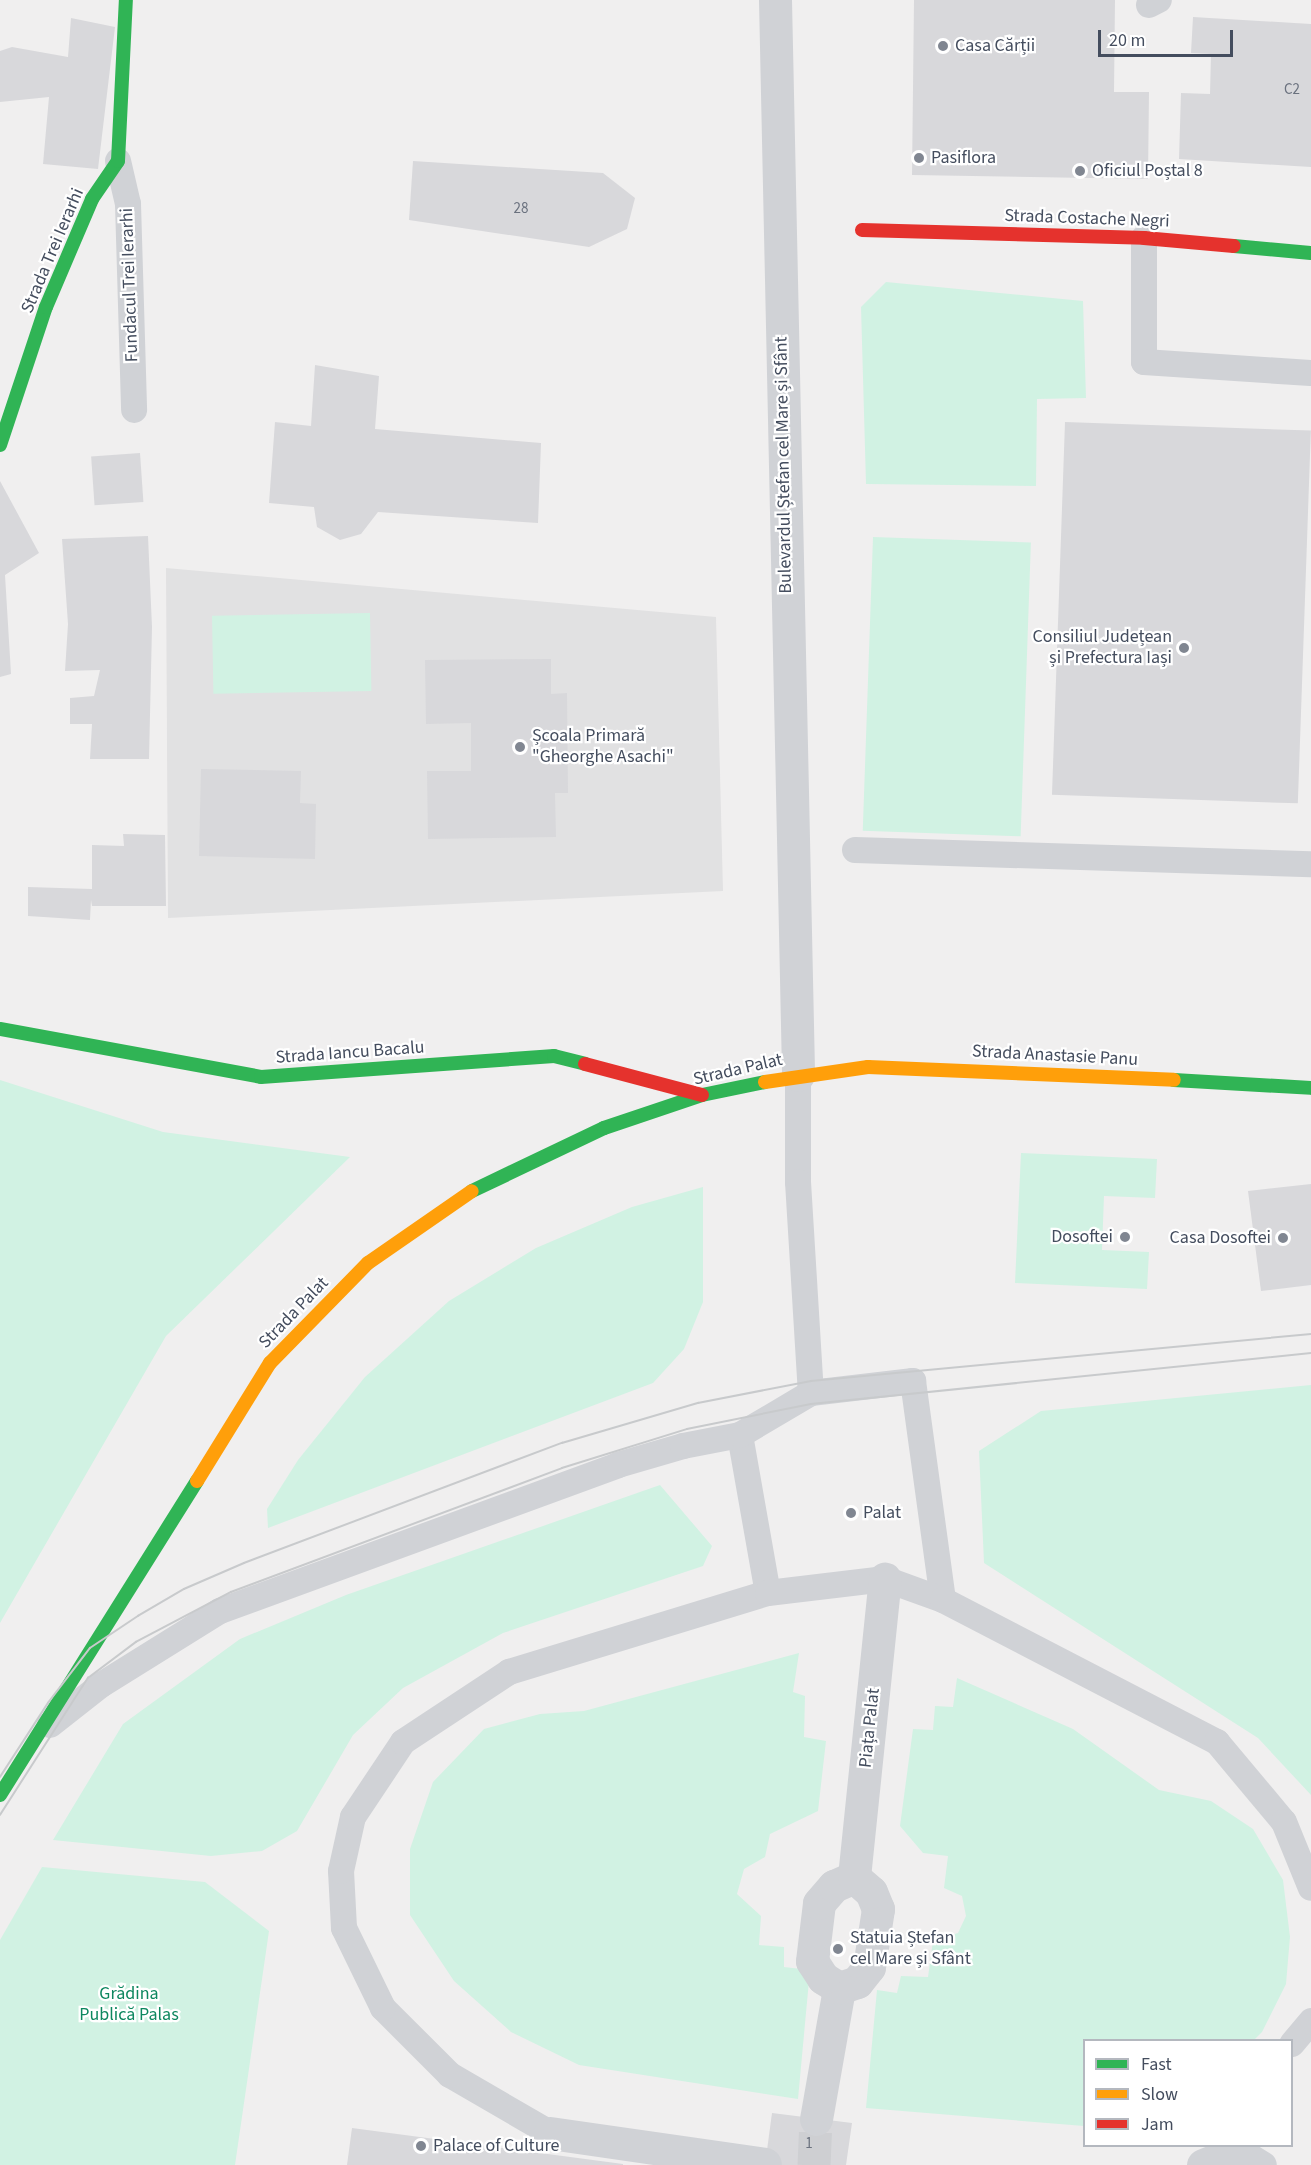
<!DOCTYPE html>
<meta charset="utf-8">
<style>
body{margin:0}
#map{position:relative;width:1311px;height:2165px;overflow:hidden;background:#f0efef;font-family:"Source Sans 3",sans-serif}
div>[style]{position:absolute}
.education>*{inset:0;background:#e1e1e2}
.green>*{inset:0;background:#d1f2e3;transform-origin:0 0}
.building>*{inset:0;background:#d8d8db;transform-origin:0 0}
.street-tunnel>*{height:33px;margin-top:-16.5px;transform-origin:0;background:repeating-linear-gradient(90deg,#cecfd2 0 33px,transparent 0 49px)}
.lane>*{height:26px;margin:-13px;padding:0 13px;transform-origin:13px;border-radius:13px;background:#d0d2d6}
.street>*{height:33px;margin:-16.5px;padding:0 16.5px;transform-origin:16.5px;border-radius:16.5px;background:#d0d2d6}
.fast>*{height:14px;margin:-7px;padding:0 7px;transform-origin:7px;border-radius:7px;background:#30b455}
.slow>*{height:14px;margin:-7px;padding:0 7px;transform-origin:7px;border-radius:7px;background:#ff9f0a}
.jam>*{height:14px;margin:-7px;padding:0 7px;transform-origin:7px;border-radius:7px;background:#e5322d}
.tram>*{height:1.5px;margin:-0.75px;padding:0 0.75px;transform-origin:0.75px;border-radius:0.75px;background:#c8cacc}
.dots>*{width:16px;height:16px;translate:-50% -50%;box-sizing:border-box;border:3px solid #fff;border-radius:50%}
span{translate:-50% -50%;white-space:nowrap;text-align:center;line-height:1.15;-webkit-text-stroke:4.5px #fff;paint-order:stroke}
.number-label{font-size:15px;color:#6a717e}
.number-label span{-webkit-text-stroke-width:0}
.poi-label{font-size:18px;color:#444d5e}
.left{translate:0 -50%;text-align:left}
.right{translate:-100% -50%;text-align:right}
.street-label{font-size:18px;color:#444d5e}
.park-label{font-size:18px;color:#0d875f}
.legend{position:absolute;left:1083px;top:2039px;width:210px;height:108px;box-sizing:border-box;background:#fff;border:2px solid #b4b8bf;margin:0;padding:8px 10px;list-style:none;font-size:18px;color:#444d5e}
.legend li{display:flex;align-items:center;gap:12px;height:30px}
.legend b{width:30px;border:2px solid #b4b8bf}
.scale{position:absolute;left:1098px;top:30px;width:135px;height:27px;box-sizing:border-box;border:3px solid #444d5e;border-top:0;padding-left:8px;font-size:18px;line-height:21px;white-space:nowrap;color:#444d5e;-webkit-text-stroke:4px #fff;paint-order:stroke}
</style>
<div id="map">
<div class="education">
<div style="clip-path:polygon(166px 568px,716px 617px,723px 891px,168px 918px)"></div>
</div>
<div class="green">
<div style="clip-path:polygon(886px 282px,1083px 301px,1086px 398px,1037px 399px,1036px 486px,866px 484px,861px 307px)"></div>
<div style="left:873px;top:537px;width:158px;height:294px;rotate:2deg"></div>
<div style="left:370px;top:613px;width:78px;height:158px;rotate:89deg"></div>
<div style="clip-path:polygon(0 1080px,163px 1132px,350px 1157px,166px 1336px,0 1623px)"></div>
<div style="clip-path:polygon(1021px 1153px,1157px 1159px,1155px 1198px,1104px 1196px,1102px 1250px,1149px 1252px,1147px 1289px,1015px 1283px)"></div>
<div style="clip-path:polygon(703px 1187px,703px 1302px,684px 1349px,653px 1383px,268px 1528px,267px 1509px,298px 1460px,365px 1377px,449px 1301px,536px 1248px,632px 1207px)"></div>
<div style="clip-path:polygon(1311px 1385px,1311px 1795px,1258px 1738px,984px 1563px,979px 1451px,1041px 1411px)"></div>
<div style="clip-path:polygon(660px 1485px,712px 1546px,703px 1566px,503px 1633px,403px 1688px,353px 1735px,297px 1831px,262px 1851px,211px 1856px,53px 1840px,123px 1724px,240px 1639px,346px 1595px)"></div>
<div style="clip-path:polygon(799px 1653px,793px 1692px,805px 1696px,804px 1737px,826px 1741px,818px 1811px,770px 1834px,765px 1857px,744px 1869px,737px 1894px,761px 1916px,759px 1945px,784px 1947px,784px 1967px,810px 1970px,798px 2099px,579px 2065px,511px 2032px,454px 1981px,410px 1915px,410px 1849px,433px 1782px,484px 1729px,540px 1714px,584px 1711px)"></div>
<div style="clip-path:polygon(957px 1678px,1073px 1729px,1159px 1790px,1211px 1801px,1253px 1829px,1283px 1880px,1290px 1937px,1286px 1984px,1262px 2032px,1254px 2040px,1084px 2040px,1084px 2126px,866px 2108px,877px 1990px,897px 1993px,901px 1976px,928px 1977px,933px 1941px,958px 1933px,966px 1916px,962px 1896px,944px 1888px,948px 1856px,923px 1853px,900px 1826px,913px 1729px,933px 1730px,935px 1706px,953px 1707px)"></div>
<div style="clip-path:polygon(42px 1867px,205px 1882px,269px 1931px,235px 2165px,0 2165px,0 1940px)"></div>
</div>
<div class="building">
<div style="clip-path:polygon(914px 0,1115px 0,1114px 92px,1149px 92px,1148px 179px,912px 175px)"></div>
<div style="clip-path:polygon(1193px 17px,1311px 24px,1311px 167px,1179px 159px,1181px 93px,1210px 94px,1211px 54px,1191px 53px)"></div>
<div style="clip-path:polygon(71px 18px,115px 27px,98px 169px,43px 164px,49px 97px,0 102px,0 51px,12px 47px,68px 57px)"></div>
<div style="clip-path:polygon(413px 161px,603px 173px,635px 198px,627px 229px,589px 247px,409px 220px)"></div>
<div style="clip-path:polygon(315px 365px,379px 376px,375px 429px,541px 443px,538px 523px,378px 512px,361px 534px,340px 540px,317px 527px,314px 507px,269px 503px,275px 422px,311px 426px)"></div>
<div style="left:1065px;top:422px;width:246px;height:373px;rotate:2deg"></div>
<div style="left:140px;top:453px;width:49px;height:49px;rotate:86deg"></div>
<div style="clip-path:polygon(0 481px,39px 553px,5px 575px,11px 674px,0 677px)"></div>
<div style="clip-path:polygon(148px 536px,152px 627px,149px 759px,90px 759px,92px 724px,70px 724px,70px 698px,94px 696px,100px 670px,65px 671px,68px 624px,62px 539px)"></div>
<div style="clip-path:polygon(551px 659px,551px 694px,567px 693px,568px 793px,555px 793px,556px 837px,428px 839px,427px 771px,471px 771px,471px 723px,426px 724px,425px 660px)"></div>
<div style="clip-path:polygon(201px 769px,301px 771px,300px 803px,316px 804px,315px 859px,199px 856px)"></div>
<div style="clip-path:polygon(123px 834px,165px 835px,166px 906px,92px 906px,91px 900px,90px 920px,28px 916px,28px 887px,92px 889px,92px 845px,124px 846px)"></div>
<div style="clip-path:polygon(1311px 1184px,1311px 1285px,1261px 1291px,1248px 1191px)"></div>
<div style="clip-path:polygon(772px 2113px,852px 2123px,846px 2165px,765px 2165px)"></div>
<div style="clip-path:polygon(352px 2128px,623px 2164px,623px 2165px,347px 2165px)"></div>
</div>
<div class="street-tunnel">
<div style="left:814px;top:2165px;width:46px;rotate:-87.5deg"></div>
</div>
<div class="lane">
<div style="left:1149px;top:5px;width:11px;rotate:-27deg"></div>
<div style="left:118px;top:161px;width:44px;rotate:76.9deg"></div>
<div style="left:128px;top:204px;width:206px;rotate:88.3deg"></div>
<div style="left:1144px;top:238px;width:124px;rotate:90deg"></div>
<div style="left:1144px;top:362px;width:167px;rotate:3.8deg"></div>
<div style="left:855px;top:850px;width:456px;rotate:1.8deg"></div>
<div style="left:798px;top:1075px;width:107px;rotate:90deg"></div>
<div style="left:798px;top:1182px;width:211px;rotate:86.5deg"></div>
<div style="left:740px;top:1435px;width:160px;rotate:80deg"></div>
<div style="left:50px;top:1725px;width:65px;rotate:-38.1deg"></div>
<div style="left:101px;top:1685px;width:140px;rotate:-31.9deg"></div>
<div style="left:220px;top:1611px;width:424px;rotate:-20.1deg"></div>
<div style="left:618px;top:1465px;width:68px;rotate:-16.3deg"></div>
<div style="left:683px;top:1446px;width:58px;rotate:-10.9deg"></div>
<div style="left:740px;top:1435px;width:82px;rotate:-30.6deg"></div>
<div style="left:811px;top:1393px;width:103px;rotate:-6.7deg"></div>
<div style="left:913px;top:1381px;width:221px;rotate:82.2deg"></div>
<div style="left:1292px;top:2044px;width:30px;rotate:-50deg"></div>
<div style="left:550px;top:2133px;width:116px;rotate:-149.9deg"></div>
<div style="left:450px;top:2075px;width:95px;rotate:-135deg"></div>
<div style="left:383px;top:2008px;width:89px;rotate:-116deg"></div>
<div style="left:344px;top:1928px;width:57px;rotate:-93deg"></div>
<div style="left:341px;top:1871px;width:55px;rotate:-77.5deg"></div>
<div style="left:353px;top:1817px;width:90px;rotate:-56.3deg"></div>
<div style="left:403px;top:1742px;width:127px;rotate:-33.4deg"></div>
<div style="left:509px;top:1672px;width:271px;rotate:-17deg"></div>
<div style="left:768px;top:1593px;width:118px;rotate:-6.8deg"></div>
<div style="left:885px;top:1579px;width:62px;rotate:19.9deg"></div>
<div style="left:943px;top:1600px;width:309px;rotate:27.4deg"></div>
<div style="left:1217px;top:1742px;width:104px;rotate:50.1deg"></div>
<div style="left:1284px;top:1822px;width:71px;rotate:67.8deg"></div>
<div style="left:1242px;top:2146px;width:4px;rotate:117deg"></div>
<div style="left:1240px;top:2150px;width:28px;rotate:32deg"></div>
</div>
<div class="street">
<div style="left:775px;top:0;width:1075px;rotate:88.77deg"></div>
<div style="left:839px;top:1988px;width:19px;rotate:-18deg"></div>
<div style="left:857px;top:1982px;width:19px;rotate:-51deg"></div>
<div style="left:869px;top:1967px;width:59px;rotate:-81.2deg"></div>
<div style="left:878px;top:1909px;width:18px;rotate:-112deg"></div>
<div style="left:871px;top:1892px;width:23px;rotate:-139deg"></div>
<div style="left:816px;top:2119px;width:133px;rotate:-80deg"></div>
<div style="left:839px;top:1988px;width:19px;rotate:-148deg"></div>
<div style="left:823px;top:1978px;width:20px;rotate:-123deg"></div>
<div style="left:812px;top:1961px;width:58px;rotate:-83.1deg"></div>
<div style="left:819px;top:1903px;width:23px;rotate:-49deg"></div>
<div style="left:834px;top:1886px;width:22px;rotate:-24deg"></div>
<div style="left:854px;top:1877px;width:300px;rotate:-84.1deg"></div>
<div style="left:550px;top:2133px;width:217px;rotate:8.2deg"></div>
<div style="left:1203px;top:2165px;width:40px;rotate:-22deg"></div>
</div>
<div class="fast">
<div style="left:1234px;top:246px;width:77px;rotate:5.2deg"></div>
<div style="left:0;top:445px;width:145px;rotate:-71.6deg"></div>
<div style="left:46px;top:307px;width:117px;rotate:-66.9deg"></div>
<div style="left:92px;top:199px;width:46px;rotate:-55.6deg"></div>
<div style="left:118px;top:161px;width:161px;rotate:-87.2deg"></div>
<div style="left:0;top:1029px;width:265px;rotate:10.4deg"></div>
<div style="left:261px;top:1077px;width:294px;rotate:-4.1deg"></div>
<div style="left:554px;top:1056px;width:32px;rotate:14deg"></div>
<div style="left:1174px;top:1080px;width:137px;rotate:3.3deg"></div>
<div style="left:472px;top:1191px;width:146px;rotate:-25.5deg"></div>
<div style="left:604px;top:1128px;width:103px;rotate:-18.6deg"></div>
<div style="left:702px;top:1095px;width:64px;rotate:-11.7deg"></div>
<div style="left:0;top:1795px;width:371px;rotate:-57.9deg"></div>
</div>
<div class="slow">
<div style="left:765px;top:1082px;width:104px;rotate:-8.3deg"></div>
<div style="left:868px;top:1067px;width:306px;rotate:2.4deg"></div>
<div style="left:197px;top:1481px;width:139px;rotate:-58.3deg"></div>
<div style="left:270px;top:1363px;width:140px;rotate:-45.6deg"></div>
<div style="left:368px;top:1263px;width:126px;rotate:-34.7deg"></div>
</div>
<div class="jam">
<div style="left:862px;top:230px;width:282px;rotate:1.6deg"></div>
<div style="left:1144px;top:238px;width:90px;rotate:5.1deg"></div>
<div style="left:585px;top:1064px;width:121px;rotate:14.8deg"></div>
</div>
<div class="tram">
<div style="left:0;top:1777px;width:88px;rotate:-57deg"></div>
<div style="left:48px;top:1703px;width:69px;rotate:-52.6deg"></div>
<div style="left:90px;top:1648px;width:58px;rotate:-33.7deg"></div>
<div style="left:138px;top:1616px;width:53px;rotate:-30.4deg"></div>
<div style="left:184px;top:1589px;width:65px;rotate:-23.4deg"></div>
<div style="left:244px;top:1563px;width:340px;rotate:-20.7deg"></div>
<div style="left:562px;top:1443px;width:142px;rotate:-16.4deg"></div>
<div style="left:698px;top:1403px;width:115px;rotate:-11deg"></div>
<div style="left:811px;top:1381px;width:502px;rotate:-5.37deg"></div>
<div style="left:0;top:1815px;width:163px;rotate:-57.3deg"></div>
<div style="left:88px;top:1678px;width:60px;rotate:-36.9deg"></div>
<div style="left:136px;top:1642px;width:107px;rotate:-27.8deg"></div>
<div style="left:231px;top:1592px;width:353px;rotate:-20.5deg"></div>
<div style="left:562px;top:1468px;width:131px;rotate:-17.3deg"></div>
<div style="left:687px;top:1429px;width:126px;rotate:-11.4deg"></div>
<div style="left:811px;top:1404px;width:503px;rotate:-5.82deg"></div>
</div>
<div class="dots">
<div style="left:943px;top:46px;background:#808691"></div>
<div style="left:919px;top:158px;background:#808691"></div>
<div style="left:1080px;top:171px;background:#808691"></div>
<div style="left:1184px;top:648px;background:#808691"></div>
<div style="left:520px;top:747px;background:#808691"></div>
<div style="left:1125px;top:1237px;background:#808691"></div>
<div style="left:1283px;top:1238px;background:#808691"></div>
<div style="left:851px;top:1513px;background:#808691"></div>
<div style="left:838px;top:1949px;background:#808691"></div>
<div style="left:421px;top:2146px;background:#808691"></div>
</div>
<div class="number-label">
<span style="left:1292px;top:90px">C2</span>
<span style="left:521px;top:209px">28</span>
<span style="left:809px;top:2144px">1</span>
</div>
<div class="poi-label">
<span class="left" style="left:955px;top:46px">Casa Cărții</span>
<span class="left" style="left:931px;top:158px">Pasiflora</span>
<span class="left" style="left:1092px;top:171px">Oficiul Poștal 8</span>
<span class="right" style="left:1172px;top:648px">Consiliul Județean<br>și Prefectura Iași</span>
<span class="left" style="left:532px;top:747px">Școala Primară<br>"Gheorghe Asachi"</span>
<span class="right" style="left:1113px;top:1237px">Dosoftei</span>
<span class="right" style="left:1271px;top:1238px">Casa Dosoftei</span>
<span class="left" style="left:863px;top:1513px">Palat</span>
<span class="left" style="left:850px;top:1949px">Statuia Ștefan<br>cel Mare și Sfânt</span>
<span class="left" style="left:433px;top:2146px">Palace of Culture</span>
</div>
<div class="street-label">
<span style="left:1087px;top:219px;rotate:2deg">Strada Costache Negri</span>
<span style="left:53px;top:251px;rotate:-67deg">Strada Trei Ierarhi</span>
<span style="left:130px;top:285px;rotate:-92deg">Fundacul Trei Ierarhi</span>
<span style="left:784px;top:465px;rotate:-91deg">Bulevardul Ștefan cel Mare și Sfânt</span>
<span style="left:350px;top:1053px;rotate:-4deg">Strada Iancu Bacalu</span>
<span style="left:1055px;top:1056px;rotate:3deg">Strada Anastasie Panu</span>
<span style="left:738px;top:1070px;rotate:-13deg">Strada Palat</span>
<span style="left:294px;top:1313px;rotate:-46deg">Strada Palat</span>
<span style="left:870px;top:1728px;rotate:-84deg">Piața Palat</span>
</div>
<div class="park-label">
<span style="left:129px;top:2005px">Grădina<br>Publică Palas</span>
</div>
<ul class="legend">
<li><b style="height:8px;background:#30b455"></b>Fast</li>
<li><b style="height:8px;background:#ff9f0a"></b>Slow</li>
<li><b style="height:8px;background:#e5322d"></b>Jam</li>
</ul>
<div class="scale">20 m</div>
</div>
